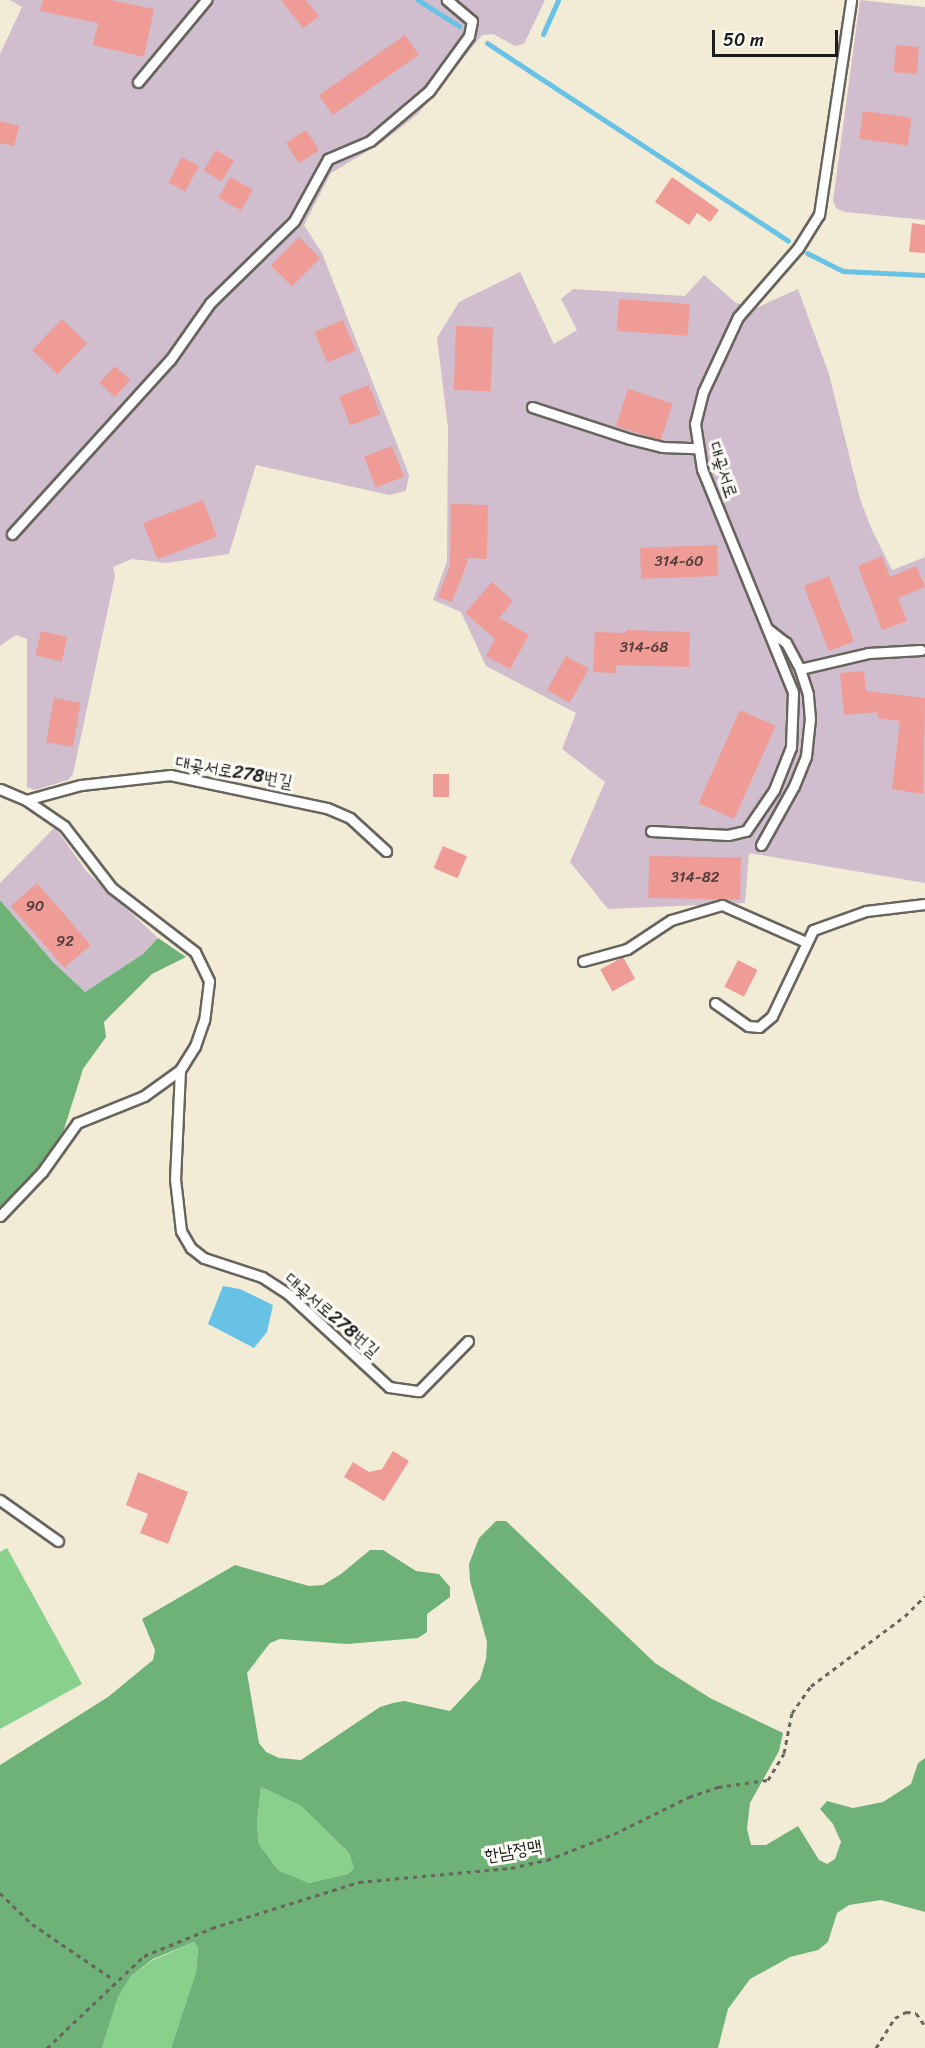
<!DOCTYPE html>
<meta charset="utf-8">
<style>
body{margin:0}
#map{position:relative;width:925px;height:2048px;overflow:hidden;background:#f2ecd7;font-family:Sriracha,"Poor Story",sans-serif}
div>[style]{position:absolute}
.industrial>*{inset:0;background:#d0bdcd}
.green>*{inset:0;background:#88d08c}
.forest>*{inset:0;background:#6eb278}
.water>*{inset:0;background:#68c2e6}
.stream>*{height:5px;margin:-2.5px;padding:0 2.5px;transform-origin:2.5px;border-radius:2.5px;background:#68c2e6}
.building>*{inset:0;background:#ef9c97;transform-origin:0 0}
.path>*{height:3px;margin-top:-1.5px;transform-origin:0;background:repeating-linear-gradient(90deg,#67655d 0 4.5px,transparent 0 9px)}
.roads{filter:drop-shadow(2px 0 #67655d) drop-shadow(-2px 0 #67655d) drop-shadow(0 2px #67655d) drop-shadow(0 -2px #67655d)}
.service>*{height:9px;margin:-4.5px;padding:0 4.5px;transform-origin:4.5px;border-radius:4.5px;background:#fff}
span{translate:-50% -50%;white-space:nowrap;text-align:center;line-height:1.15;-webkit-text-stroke:6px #fdfcf7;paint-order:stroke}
.number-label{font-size:15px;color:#513c3b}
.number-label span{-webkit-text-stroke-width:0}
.street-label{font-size:18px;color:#1c1c1c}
.scale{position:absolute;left:712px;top:30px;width:126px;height:27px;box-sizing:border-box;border:3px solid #1c1c1c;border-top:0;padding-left:8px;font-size:18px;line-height:21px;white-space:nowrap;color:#1c1c1c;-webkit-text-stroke:4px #fdfcf7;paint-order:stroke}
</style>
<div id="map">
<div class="industrial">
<div style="clip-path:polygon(10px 0,545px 0,524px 44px,515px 46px,493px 34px,482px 35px,418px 114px,381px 143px,331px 173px,304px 225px,322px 253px,409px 475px,406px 491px,389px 495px,256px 465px,229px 554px,166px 563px,132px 559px,113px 567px,115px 576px,73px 774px,68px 780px,35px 790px,27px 787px,27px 639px,16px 635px,0 646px,0 54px,22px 7px)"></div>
<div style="clip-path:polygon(860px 0,925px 7px,925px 220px,845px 212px,836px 208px,833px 201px)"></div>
<div style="clip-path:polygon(520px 272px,554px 344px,577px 330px,561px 299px,573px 289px,685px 296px,704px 275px,736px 303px,756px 308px,798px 289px,829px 374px,860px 499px,872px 530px,892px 570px,925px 557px,925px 883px,749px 853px,745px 903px,608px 909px,570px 862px,605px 782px,562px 749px,576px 713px,486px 666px,461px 612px,433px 600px,447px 561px,448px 428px,437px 338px,459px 302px)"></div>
<div style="clip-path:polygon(55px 827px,87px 872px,158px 938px,143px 954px,85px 992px,53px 962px,0 900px,0 883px)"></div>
</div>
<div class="green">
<div style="clip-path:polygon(7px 1548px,82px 1684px,0 1729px,0 1552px)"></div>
<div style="clip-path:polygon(261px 1787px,301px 1806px,349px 1853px,354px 1868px,348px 1874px,309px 1883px,278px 1870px,259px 1844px,257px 1822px)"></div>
<div style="clip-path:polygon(194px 1942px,198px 1946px,196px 1972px,171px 2048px,102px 2048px,118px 1997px,131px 1976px,153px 1960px)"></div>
</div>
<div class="forest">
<div style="clip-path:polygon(0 900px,53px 962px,85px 992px,143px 954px,158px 938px,186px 957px,152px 974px,104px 1022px,106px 1037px,83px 1069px,60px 1142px,47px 1165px,0 1217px)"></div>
<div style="clip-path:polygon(evenodd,496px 1521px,506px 1521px,655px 1663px,710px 1698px,783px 1733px,779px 1751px,750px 1803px,747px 1829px,751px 1845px,766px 1845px,798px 1826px,819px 1860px,827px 1864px,835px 1859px,841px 1842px,833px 1824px,820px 1809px,827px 1801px,853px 1808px,883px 1802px,911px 1784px,918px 1763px,925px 1758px,925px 1912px,881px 1900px,849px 1905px,837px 1913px,828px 1942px,818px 1950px,790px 1957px,750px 1979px,728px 2009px,718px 2048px,171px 2048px,196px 1972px,198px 1947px,194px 1942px,153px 1959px,131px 1976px,118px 1997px,102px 2048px,0 2048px,0 1765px,108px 1697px,153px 1660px,155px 1650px,142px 1619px,235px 1565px,309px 1586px,323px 1585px,341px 1574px,370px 1550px,383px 1550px,416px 1571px,439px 1574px,450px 1587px,450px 1597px,427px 1614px,427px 1632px,418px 1638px,347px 1644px,280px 1639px,270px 1643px,247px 1673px,259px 1743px,266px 1752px,279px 1758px,301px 1760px,380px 1707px,393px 1703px,404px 1701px,450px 1711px,480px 1679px,486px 1659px,487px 1642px,470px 1581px,469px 1564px,479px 1538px,496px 1521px,261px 1787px,301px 1806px,349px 1853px,354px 1868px,348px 1874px,309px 1883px,278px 1870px,259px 1844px,257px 1822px,261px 1787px)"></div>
</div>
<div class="water">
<div style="clip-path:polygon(223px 1286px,240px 1289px,273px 1305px,267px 1332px,254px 1348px,208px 1324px)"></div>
</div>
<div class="stream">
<div style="left:418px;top:0;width:49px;rotate:32.4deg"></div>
<div style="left:543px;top:34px;width:37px;rotate:-66deg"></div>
<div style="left:487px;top:43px;width:360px;rotate:33.3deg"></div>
<div style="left:807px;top:253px;width:40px;rotate:26.6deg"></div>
<div style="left:843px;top:271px;width:82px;rotate:2.8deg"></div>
</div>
<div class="building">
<div style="clip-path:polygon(43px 0,110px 0,154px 9px,144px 57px,93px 45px,98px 23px,40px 11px)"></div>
<div style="clip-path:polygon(281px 0,306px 0,319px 16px,303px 28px)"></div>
<div style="left:405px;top:35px;width:24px;height:105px;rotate:55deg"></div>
<div style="left:896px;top:45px;width:23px;height:27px;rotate:5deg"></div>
<div style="left:863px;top:111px;width:49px;height:28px;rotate:8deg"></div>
<div style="clip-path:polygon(0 121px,19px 126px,14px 146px,0 143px)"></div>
<div style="left:306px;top:130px;width:24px;height:24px;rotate:57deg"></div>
<div style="left:216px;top:150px;width:21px;height:24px;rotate:31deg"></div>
<div style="left:182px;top:157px;width:19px;height:29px;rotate:28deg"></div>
<div style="left:230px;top:177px;width:26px;height:24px;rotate:29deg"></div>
<div style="clip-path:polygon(672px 177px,719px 210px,710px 222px,697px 213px,689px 225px,655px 202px)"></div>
<div style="clip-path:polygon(912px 223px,925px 225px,925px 253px,909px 252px)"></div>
<div style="left:299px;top:237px;width:30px;height:40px;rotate:45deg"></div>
<div style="left:619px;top:299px;width:71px;height:32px;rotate:4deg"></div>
<div style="left:62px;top:319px;width:35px;height:43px;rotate:44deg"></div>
<div style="left:343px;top:320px;width:33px;height:31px;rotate:67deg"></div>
<div style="left:456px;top:326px;width:37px;height:64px;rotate:2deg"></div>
<div style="left:115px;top:366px;width:21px;height:23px;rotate:43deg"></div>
<div style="left:369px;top:385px;width:31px;height:32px;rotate:69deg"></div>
<div style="left:628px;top:389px;width:47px;height:39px;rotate:18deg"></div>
<div style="left:392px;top:446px;width:33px;height:30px;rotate:69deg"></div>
<div style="left:203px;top:500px;width:39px;height:64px;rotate:69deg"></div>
<div style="clip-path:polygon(451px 504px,488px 505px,487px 559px,465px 558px,468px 561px,452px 602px,438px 597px,450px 565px)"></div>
<div style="left:717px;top:545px;width:31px;height:77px;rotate:88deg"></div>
<div style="clip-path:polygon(882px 556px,890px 577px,916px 566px,925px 587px,898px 598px,907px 621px,882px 630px,858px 566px)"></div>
<div style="left:829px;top:576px;width:70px;height:27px;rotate:69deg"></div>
<div style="clip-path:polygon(492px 582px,513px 601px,499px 618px,529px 635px,510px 669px,486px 656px,495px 639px,465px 613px)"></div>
<div style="clip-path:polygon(626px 630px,690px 632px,689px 667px,616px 665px,616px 673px,593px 672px,595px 632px,626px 633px)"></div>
<div style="left:41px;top:631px;width:27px;height:25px;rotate:13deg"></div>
<div style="left:566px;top:656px;width:26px;height:39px;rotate:29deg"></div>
<div style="clip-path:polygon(864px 671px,866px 691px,925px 698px,923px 794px,892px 789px,900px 721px,878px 718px,878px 712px,844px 715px,840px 673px)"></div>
<div style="left:54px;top:698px;width:27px;height:45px;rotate:10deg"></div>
<div style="left:740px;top:710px;width:39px;height:102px;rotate:24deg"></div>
<div style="left:433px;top:774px;width:16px;height:23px"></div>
<div style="left:443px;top:846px;width:26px;height:24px;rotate:23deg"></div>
<div style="left:649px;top:856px;width:92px;height:42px;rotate:1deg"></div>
<div style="left:37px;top:883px;width:82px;height:35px;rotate:49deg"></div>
<div style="left:623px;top:957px;width:25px;height:26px;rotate:61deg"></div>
<div style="left:738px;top:960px;width:22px;height:30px;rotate:27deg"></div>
<div style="clip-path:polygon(393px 1451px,409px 1461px,384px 1501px,344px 1477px,353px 1462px,369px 1472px,382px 1469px)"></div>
<div style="clip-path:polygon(138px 1472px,188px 1492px,168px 1544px,140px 1533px,148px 1514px,126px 1505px)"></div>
</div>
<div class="path">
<div style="left:0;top:1893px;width:45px;rotate:44.1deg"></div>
<div style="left:32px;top:1924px;width:99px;rotate:34.3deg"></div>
<div style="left:47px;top:2048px;width:134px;rotate:-43.5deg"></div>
<div style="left:144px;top:1956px;width:74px;rotate:-22.4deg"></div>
<div style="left:212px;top:1928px;width:154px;rotate:-17.4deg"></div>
<div style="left:359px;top:1882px;width:153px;rotate:-5.3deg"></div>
<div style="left:511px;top:1868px;width:37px;rotate:-13deg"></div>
<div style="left:547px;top:1860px;width:72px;rotate:-21.2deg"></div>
<div style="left:614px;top:1834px;width:84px;rotate:-26.3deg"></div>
<div style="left:689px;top:1797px;width:31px;rotate:-19deg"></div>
<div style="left:718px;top:1787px;width:50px;rotate:-8deg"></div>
<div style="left:768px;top:1780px;width:31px;rotate:-59deg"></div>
<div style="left:784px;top:1753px;width:41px;rotate:-78.7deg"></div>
<div style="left:792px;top:1713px;width:33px;rotate:-55deg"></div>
<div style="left:811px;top:1686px;width:117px;rotate:-36.7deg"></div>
<div style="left:905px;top:1616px;width:28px;rotate:-45deg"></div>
<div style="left:876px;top:2048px;width:36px;rotate:-58deg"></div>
<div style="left:895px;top:2018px;width:13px;rotate:-29deg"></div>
<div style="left:906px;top:2012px;width:10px;rotate:6deg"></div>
<div style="left:916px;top:2013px;width:16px;rotate:55deg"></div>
</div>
<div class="roads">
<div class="service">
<div style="left:138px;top:82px;width:107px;rotate:-50.3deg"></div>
<div style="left:532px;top:407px;width:103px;rotate:18.1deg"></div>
<div style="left:630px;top:439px;width:33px;rotate:14deg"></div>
<div style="left:662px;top:447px;width:34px;rotate:2deg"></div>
<div style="left:12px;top:534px;width:235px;rotate:-47.8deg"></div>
<div style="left:170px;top:360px;width:70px;rotate:-54.9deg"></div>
<div style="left:210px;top:303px;width:117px;rotate:-44.3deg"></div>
<div style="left:294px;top:221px;width:71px;rotate:-61.3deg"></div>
<div style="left:328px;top:159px;width:46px;rotate:-23.2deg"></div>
<div style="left:370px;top:141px;width:77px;rotate:-40.3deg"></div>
<div style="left:429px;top:91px;width:68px;rotate:-54deg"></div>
<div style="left:469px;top:36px;width:15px;rotate:-79deg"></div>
<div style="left:472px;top:21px;width:33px;rotate:-140deg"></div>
<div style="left:800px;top:669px;width:70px;rotate:-13.2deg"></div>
<div style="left:868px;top:653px;width:53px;rotate:-3.2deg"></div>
<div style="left:0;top:789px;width:28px;rotate:23deg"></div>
<div style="left:26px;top:800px;width:46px;rotate:34.4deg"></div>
<div style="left:64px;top:826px;width:78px;rotate:52.3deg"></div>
<div style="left:112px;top:888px;width:105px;rotate:37.6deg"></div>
<div style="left:195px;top:952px;width:32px;rotate:64deg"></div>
<div style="left:209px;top:981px;width:39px;rotate:97deg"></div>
<div style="left:204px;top:1020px;width:28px;rotate:109deg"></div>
<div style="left:195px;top:1046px;width:28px;rotate:122deg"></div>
<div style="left:180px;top:1070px;width:44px;rotate:144.2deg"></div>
<div style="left:144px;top:1096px;width:72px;rotate:158.1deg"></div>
<div style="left:77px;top:1123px;width:60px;rotate:125.5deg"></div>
<div style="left:42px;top:1172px;width:61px;rotate:133.7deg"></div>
<div style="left:26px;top:800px;width:57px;rotate:-15.3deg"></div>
<div style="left:81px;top:785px;width:90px;rotate:-6.4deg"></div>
<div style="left:170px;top:775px;width:160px;rotate:11.9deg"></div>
<div style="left:327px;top:808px;width:25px;rotate:23deg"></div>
<div style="left:350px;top:818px;width:49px;rotate:42.5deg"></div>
<div style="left:651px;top:831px;width:77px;rotate:3deg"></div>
<div style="left:728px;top:835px;width:18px;rotate:-13deg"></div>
<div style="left:746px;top:831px;width:50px;rotate:-55.7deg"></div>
<div style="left:774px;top:790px;width:46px;rotate:-68.4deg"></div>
<div style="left:791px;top:747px;width:55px;rotate:-87.9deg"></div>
<div style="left:793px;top:692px;width:241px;rotate:-112.2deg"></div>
<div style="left:702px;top:469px;width:46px;rotate:-98.8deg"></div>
<div style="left:695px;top:424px;width:33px;rotate:-76deg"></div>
<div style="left:703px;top:392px;width:83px;rotate:-65deg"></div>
<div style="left:738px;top:317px;width:91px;rotate:-49deg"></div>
<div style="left:798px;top:248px;width:39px;rotate:-58deg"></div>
<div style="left:819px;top:215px;width:217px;rotate:-81.5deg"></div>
<div style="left:761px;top:845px;width:68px;rotate:-60.8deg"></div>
<div style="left:794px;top:786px;width:32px;rotate:-68deg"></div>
<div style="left:806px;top:756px;width:37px;rotate:-84deg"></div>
<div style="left:810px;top:719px;width:25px;rotate:-95deg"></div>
<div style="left:808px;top:694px;width:26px;rotate:-108deg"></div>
<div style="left:800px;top:669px;width:30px;rotate:-118deg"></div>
<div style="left:786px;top:643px;width:24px;rotate:-142deg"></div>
<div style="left:583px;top:961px;width:46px;rotate:-15.3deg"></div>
<div style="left:627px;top:949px;width:53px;rotate:-33.4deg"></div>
<div style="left:671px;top:920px;width:53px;rotate:-16.4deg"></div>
<div style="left:722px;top:905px;width:92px;rotate:23.8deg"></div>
<div style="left:715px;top:1003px;width:40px;rotate:34.9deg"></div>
<div style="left:748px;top:1026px;width:11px;rotate:5deg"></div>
<div style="left:759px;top:1027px;width:17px;rotate:-40deg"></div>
<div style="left:772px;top:1016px;width:95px;rotate:-64.5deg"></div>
<div style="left:813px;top:930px;width:56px;rotate:-19.7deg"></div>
<div style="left:866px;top:911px;width:59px;rotate:-6.8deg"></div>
<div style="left:180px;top:1070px;width:109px;rotate:92.6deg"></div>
<div style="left:175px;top:1179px;width:52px;rotate:83.4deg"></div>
<div style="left:181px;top:1231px;width:20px;rotate:60deg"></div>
<div style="left:191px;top:1248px;width:16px;rotate:38deg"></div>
<div style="left:204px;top:1258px;width:61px;rotate:18.1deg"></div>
<div style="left:262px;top:1277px;width:31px;rotate:33deg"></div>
<div style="left:288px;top:1294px;width:137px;rotate:42.6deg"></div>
<div style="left:389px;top:1387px;width:30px;rotate:8deg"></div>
<div style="left:419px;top:1391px;width:70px;rotate:-45.6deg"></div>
<div style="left:0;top:1500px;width:71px;rotate:35.3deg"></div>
</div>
</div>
<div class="number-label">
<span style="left:679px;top:562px">314-60</span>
<span style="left:644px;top:648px">314-68</span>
<span style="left:695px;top:878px">314-82</span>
<span style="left:35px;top:907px">90</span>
<span style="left:65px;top:942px">92</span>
</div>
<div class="street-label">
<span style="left:723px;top:470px;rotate:72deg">대곶서로</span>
<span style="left:234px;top:772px;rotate:10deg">대곶서로278번길</span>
<span style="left:332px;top:1315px;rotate:41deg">대곶서로278번길</span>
<span style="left:513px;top:1851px;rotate:-10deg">한남정맥</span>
</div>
<div class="scale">50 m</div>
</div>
